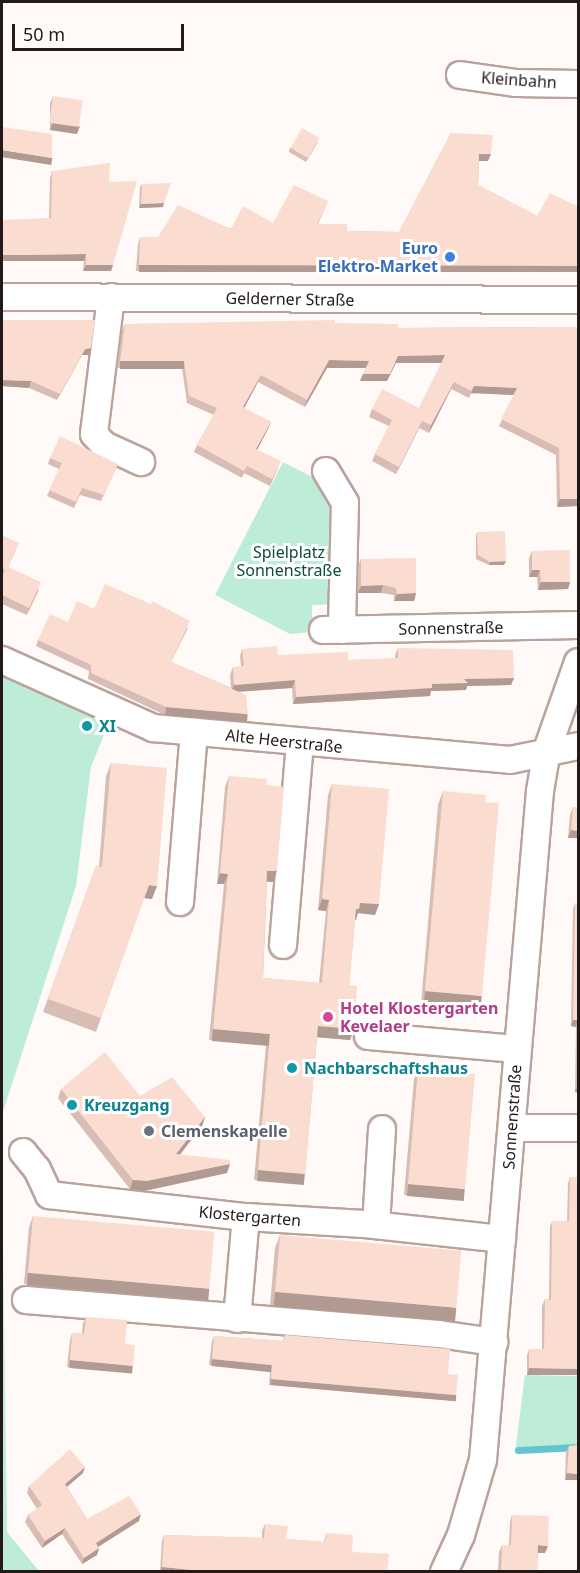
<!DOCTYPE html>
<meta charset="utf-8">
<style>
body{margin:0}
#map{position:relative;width:580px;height:1573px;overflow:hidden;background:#fff9f8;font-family:"Noto Sans",sans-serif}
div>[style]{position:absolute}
.green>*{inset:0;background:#bdedd6}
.stream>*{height:7px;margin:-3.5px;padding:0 3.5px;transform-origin:3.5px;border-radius:3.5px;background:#63c5d0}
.roads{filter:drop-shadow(2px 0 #baa39a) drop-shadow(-2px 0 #baa39a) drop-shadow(0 2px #baa39a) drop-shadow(0 -2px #baa39a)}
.minor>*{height:26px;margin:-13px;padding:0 13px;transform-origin:13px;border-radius:13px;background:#fff}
.wall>*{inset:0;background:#d8bdb4}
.shaded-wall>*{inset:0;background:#b09a92;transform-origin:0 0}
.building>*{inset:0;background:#fbdcd1;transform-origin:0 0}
.dots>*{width:16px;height:16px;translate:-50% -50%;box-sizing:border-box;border:3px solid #fff;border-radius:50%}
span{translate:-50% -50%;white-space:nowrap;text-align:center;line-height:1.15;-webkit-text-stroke:6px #fff;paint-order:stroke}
.street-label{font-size:16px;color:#231a17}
.shop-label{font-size:16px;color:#366cbe;font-weight:700}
.right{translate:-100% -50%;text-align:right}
.park-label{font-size:16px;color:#0b4d37}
.culture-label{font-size:16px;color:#0d838f;font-weight:700}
.left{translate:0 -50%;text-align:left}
.hotel-label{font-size:16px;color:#b23c85;font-weight:700}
.worship-label{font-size:16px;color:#5b616d;font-weight:700}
.frame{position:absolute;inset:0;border:3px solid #231a17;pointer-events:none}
.scale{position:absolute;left:12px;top:24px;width:172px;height:27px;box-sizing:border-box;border:3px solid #231a17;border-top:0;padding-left:8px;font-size:18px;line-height:21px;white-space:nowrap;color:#231a17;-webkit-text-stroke:4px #fff;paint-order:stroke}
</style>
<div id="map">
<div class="green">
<div style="clip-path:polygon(283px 462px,336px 489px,340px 604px,312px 605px,312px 632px,290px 634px,215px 595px)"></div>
<div style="clip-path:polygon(2px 676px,110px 720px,91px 767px,76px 886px,2px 1115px)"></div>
<div style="clip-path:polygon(2px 1171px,7px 1532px,39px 1571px,2px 1571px)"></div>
<div style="clip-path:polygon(525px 1375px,578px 1376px,578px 1450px,515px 1453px)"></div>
</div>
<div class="stream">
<div style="left:518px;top:1450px;width:60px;rotate:-2.9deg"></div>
</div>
<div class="roads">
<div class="minor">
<div style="left:460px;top:75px;width:57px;rotate:8.1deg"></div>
<div style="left:516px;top:83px;width:62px;rotate:0.9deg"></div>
<div style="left:2px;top:297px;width:576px;rotate:0.3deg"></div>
<div style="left:111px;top:297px;width:138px;rotate:97.1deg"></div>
<div style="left:94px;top:434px;width:15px;rotate:48deg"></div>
<div style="left:104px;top:445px;width:41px;rotate:24.7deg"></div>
<div style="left:326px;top:471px;width:37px;rotate:59deg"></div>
<div style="left:345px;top:503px;width:127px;rotate:91.4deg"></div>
<div style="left:323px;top:630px;width:255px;rotate:-1.1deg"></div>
<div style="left:2px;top:660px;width:166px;rotate:24.2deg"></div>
<div style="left:153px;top:728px;width:358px;rotate:5.1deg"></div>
<div style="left:510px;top:760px;width:69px;rotate:-11.6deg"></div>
<div style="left:180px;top:902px;width:171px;rotate:-85.3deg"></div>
<div style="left:283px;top:945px;width:204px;rotate:-85.2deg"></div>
<div style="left:368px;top:1036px;width:150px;rotate:5deg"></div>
<div style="left:512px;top:1128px;width:66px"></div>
<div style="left:23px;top:1152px;width:22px;rotate:51deg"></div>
<div style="left:37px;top:1169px;width:29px;rotate:65deg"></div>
<div style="left:49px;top:1195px;width:198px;rotate:6.4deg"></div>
<div style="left:246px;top:1217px;width:118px;rotate:3.4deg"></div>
<div style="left:364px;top:1224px;width:139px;rotate:6.2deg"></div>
<div style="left:376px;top:1225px;width:96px;rotate:-86.4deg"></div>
<div style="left:26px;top:1300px;width:414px;rotate:4.7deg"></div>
<div style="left:439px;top:1334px;width:56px;rotate:8.3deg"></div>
<div style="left:237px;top:1319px;width:102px;rotate:-85deg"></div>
<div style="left:444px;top:1572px;width:41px;rotate:-65.3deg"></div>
<div style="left:461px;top:1535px;width:78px;rotate:-73.7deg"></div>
<div style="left:483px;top:1460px;width:671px;rotate:-85.13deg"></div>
<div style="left:540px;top:791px;width:42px;rotate:-80.3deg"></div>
<div style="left:547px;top:750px;width:93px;rotate:-70.6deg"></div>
</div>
</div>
<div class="wall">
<div style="clip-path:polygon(53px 96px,77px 134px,50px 130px,50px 103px)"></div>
<div style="clip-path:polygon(451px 133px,488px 161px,479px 161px,478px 185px,537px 216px,579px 207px,579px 272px,136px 271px,138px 244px,140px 237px,158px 237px,273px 223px,328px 201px,318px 224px,347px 231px,399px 232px)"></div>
<div style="clip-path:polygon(318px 142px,306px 162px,289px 152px,290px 148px)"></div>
<div style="clip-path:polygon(52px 171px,109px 182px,113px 265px,111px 271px,83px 271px,84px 261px,49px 218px,50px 178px)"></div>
<div style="clip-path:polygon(142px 184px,163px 207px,139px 208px,140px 187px)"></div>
<div style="clip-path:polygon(2px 320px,89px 355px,82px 355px,57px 400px,29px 388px,2px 386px)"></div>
<div style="clip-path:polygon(335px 323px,398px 328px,579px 327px,579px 506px,557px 507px,556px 455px,499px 426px,514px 395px,471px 393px,469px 398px,451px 389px,429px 433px,419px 428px,396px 474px,372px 461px,375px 454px,389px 426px,369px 417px,372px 409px,419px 408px,442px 363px,396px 363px,387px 381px,360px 381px,366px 368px,327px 368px,305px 407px,258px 382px,244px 408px,271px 422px,268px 429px,257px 449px,278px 468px,270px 486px,244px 473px,242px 478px,194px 452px,197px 445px,214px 415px,187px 403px,182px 368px,117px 368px,122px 331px,125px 324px)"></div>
<div style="clip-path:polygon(50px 458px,118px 464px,101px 501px,80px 495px,74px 508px,47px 496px,59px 469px,48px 464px)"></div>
<div style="clip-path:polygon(477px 532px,504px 565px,489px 565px,476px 559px,476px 536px)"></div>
<div style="clip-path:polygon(2px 535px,16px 550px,8px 567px,39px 590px,27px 615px,2px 604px)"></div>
<div style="clip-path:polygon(532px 551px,570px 582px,568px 589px,538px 590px,537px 577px,529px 577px,529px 558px)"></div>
<div style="clip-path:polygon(361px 559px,416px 593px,414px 601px,394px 601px,394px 595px,381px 593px,358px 593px,358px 567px)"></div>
<div style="clip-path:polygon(94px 609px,188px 628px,171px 662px,231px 688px,230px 675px,233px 667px,241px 667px,240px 656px,242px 649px,278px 655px,348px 660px,395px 659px,395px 655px,398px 648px,514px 678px,511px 685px,467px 686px,466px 690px,431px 691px,430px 696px,293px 704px,292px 688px,239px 692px,245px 721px,163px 714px,88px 679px,89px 671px,36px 646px,38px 640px,68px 622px)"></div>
<div style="clip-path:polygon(111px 763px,152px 899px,144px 898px,96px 1032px,43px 1012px,96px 866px,99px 867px,106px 776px)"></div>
<div style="clip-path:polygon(229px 776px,266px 785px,273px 882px,267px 882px,263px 978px,319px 983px,326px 911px,318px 910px,328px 795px,332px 784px,379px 904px,375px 915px,358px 913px,355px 920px,349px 985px,354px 1029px,350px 1040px,317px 1037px,305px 1174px,301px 1184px,254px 1180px,266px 1045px,209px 1040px,224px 884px,217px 884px,225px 787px)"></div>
<div style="clip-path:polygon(443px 791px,485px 802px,478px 1009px,421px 1004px,438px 805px)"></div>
<div style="clip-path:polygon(573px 807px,579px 808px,579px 838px,568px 838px,570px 815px)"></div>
<div style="clip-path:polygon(575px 903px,579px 903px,579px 1093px,575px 1092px,576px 1027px,571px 1026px,573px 909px)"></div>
<div style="clip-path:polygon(433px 1064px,461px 1200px,404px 1195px,414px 1079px,418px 1069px,431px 1070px)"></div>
<div style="clip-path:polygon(61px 1089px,140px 1096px,205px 1117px,202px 1126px,180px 1155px,227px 1173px,144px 1191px,130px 1189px,58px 1098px)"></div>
<div style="clip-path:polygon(570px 1177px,579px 1177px,579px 1375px,527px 1375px,527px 1355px,529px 1349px,542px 1349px,542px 1306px,545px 1299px,549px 1299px,550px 1227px,552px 1221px,567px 1221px,568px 1183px)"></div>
<div style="clip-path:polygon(33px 1216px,209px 1289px,205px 1299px,24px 1284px,29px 1227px)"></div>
<div style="clip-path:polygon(280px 1235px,456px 1307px,451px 1321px,270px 1305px,275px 1248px)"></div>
<div style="clip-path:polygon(86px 1317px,125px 1344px,131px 1373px,67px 1367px,70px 1340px,72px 1333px,82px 1334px,83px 1323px)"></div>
<div style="clip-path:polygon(285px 1335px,448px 1374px,456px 1395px,454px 1401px,269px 1385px,270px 1371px,209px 1365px,212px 1341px,214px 1336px,283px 1341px)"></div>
<div style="clip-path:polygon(579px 1445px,565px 1480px,566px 1452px,569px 1446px)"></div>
<div style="clip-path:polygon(83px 1473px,67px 1487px,87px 1519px,139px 1521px,98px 1547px,99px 1548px,97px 1555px,82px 1564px,62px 1534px,42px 1548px,25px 1522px,28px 1515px,37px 1509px,27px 1493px,29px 1486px)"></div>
<div style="clip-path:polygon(512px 1515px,545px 1553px,538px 1553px,537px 1572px,498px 1572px,499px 1552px,502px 1545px,509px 1545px,510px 1522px)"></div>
<div style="clip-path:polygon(265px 1524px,286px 1539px,324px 1542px,326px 1533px,352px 1552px,387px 1572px,160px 1572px,162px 1541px,164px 1535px,262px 1538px,262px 1531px)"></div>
</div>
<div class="shaded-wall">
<div style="clip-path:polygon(53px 123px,80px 126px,77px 134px,50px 130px)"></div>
<div style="left:2px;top:150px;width:51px;height:7px;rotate:9deg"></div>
<div style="clip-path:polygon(479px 154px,491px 154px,488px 161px,477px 161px)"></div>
<div style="clip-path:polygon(164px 203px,163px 207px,139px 208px,141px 204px)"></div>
<div style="clip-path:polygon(86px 254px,84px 261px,2px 261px,2px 255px)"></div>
<div style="clip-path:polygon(86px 265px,113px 265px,111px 271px,83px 271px)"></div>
<div style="left:139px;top:265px;width:440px;height:7px"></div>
<div style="clip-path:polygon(91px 348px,89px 355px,82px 355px,57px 400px,60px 394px,85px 349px)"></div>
<div style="clip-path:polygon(445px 355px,443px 363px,396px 363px,387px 381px,360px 381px,363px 374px,398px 356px)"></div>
<div style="clip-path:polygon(329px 360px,369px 361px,367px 368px,327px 368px,305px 407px,307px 400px)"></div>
<div style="left:120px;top:361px;width:64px;height:8px"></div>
<div style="clip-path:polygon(261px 375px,258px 382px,241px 414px,243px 407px)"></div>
<div style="clip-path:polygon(2px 380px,31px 381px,29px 388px,2px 386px)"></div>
<div style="clip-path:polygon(454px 382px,451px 389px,429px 433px,431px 425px)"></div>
<div style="clip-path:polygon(474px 386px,517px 388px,515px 395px,471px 393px,469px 398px)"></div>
<div style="clip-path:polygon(422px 421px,419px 428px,396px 474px,399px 467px)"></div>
<div style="clip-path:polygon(271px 422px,268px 429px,254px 456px,256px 449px)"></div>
<div style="clip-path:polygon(560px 499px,579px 499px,579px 506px,557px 507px)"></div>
<div style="clip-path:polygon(506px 561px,504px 565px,489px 565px,490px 562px)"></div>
<div style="clip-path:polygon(532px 570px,540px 570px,537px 577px,529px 577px)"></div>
<div style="clip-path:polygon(541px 582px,570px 582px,568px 589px,538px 590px)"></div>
<div style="clip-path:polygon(383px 585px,381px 593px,358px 593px,361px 586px)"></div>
<div style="clip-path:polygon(416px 593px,414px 601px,394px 601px,397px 594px)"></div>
<div style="clip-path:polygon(514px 678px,511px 685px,467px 686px,466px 690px,431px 691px,430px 696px,293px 704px,296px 697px,432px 684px,464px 679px)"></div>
<div style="clip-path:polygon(295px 680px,292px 688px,231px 692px,234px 685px)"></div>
<div style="left:166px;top:707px;width:82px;height:8px;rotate:5deg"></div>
<div style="clip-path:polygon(571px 830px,579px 831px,579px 838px,568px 838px)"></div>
<div style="clip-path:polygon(267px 871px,277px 871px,273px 882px,263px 881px)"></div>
<div style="clip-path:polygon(220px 873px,228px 874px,224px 884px,217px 884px)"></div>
<div style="clip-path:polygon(149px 885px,157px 886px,152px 899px,144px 898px)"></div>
<div style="clip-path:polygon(322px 899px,329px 900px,326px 911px,318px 910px)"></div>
<div style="clip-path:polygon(360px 903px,379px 904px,375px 915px,358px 913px,356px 920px,352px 920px,356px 909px)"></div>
<div style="left:425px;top:991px;width:57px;height:14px;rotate:5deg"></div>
<div style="clip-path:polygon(573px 1020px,578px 1020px,576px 1027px,571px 1026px)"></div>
<div style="clip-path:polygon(318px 1026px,354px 1029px,350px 1040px,314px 1037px)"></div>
<div style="left:213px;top:1029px;width:57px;height:12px;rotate:5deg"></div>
<div style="clip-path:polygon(577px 1086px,579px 1086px,579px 1093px,575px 1092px)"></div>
<div style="clip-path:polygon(205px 1117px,202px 1126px,173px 1163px,176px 1154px)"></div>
<div style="clip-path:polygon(230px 1164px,227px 1173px,144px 1191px,130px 1189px,133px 1180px)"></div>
<div style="left:258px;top:1170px;width:47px;height:11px;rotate:5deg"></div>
<div style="left:408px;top:1184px;width:57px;height:12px;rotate:5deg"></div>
<div style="left:28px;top:1273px;width:182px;height:12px;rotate:5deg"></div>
<div style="left:275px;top:1292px;width:182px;height:14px;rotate:5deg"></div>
<div style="left:212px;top:1359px;width:60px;height:7px;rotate:6deg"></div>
<div style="left:70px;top:1360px;width:63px;height:8px;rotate:5deg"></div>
<div style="clip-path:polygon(529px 1368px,579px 1369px,579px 1375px,527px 1375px)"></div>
<div style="left:271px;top:1379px;width:186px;height:6px;rotate:5deg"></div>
<div style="clip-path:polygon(85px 1467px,83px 1473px,62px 1491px,65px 1484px)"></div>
<div style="clip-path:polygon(567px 1473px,579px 1474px,579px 1480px,565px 1480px)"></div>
<div style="clip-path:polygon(141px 1514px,139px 1521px,93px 1550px,96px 1543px)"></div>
<div style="clip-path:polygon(65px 1528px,62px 1534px,42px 1548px,45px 1541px)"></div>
<div style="clip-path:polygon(538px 1545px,548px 1546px,545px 1553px,535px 1553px)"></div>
<div style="clip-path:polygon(99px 1548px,97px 1555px,82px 1564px,84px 1558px)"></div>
<div style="clip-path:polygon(162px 1567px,213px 1572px,160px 1572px)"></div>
</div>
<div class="building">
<div style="left:53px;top:96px;width:30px;height:27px;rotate:8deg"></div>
<div style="clip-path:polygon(2px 127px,52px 134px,52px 158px,2px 150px)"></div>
<div style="left:302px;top:128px;width:20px;height:23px;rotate:30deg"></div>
<div style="clip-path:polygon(451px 133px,493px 135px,491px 154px,479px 154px,478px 185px,537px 216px,550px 193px,579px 207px,579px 266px,139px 265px,140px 237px,158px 237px,178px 205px,231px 229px,243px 206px,273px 223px,294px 185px,328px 201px,317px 224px,347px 224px,347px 231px,399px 232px)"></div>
<div style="clip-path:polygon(110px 163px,109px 182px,137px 181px,113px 265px,86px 265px,86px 254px,2px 255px,2px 220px,51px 218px,52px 171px)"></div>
<div style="clip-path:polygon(171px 183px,164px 203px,141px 204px,142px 184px)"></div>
<div style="clip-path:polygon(2px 320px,95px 320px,91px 348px,85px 349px,60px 394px,31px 381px,2px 380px)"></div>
<div style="clip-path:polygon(335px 320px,335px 323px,398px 324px,398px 328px,579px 327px,579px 499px,560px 499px,559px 448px,501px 419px,517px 388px,474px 386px,471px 391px,454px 382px,431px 425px,422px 421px,399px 467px,375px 454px,392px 420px,372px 409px,382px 389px,419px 408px,445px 355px,398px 356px,390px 374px,363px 374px,369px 361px,329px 360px,307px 400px,261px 375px,243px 407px,271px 422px,256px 449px,281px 461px,272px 479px,247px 466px,244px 471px,197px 445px,217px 408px,189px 396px,184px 361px,120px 361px,125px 324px)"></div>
<div style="clip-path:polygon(60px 436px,118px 464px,104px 495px,82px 488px,76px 502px,49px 490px,62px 463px,50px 458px)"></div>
<div style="clip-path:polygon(505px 531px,506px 561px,490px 562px,478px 555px,477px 532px)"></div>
<div style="clip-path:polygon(2px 535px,19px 543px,8px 567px,41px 582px,29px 608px,2px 595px,2px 578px,5px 570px,2px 568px)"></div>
<div style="clip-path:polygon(570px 550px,570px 582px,541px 582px,540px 570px,532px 570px,532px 551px)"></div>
<div style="clip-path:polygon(416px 558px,416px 593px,397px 594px,396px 588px,383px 585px,361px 586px,361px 559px)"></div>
<div style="clip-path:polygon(105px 584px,151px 604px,152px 601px,190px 621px,171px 662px,246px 695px,248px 714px,166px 707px,91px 673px,91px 665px,38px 640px,50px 614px,68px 622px,77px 601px,94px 609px)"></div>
<div style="clip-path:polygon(277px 646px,278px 655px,348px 652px,348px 660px,398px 658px,398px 648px,513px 650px,514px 678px,464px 679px,468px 683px,432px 684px,432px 688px,296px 697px,295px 680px,234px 685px,233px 667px,244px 666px,242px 649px)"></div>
<div style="clip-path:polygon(111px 763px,167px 768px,157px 886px,149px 885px,101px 1018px,48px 999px,96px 866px,102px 867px)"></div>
<div style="clip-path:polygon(229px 776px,267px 779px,266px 785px,284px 787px,277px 871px,267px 871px,263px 978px,322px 983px,329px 900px,322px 899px,332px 784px,389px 789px,379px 904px,360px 903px,359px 909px,356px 909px,349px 985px,357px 986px,354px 1029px,318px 1026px,305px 1174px,258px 1170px,270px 1034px,213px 1029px,228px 874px,220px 873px)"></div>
<div style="clip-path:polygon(443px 791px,486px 795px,485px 802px,499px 803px,482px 996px,425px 991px)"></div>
<div style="clip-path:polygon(573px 807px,579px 808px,579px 831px,571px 830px)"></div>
<div style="clip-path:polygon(575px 903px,579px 903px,579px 1086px,577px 1086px,578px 1020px,573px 1020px)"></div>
<div style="clip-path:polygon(105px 1052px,140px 1096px,172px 1077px,205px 1117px,176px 1154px,230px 1160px,230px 1164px,147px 1181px,133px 1180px,61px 1089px)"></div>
<div style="clip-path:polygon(433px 1064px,461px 1066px,460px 1072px,475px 1074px,465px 1189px,408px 1184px,418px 1069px,433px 1070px)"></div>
<div style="clip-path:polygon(570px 1177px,579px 1177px,579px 1369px,529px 1368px,529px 1349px,544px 1349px,545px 1299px,551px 1300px,552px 1221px,569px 1221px)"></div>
<div style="left:33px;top:1216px;width:182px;height:57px;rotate:5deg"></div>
<div style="left:280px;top:1235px;width:182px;height:57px;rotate:5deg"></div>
<div style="clip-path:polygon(86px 1317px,127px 1320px,125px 1344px,135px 1345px,133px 1366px,70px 1360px,72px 1333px,84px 1334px)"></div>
<div style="clip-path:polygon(285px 1335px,450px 1349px,448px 1374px,458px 1375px,456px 1395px,271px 1379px,272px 1365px,212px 1359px,214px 1336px,284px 1341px)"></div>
<div style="clip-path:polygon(579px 1445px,579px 1474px,567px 1473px,569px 1446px)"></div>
<div style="clip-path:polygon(70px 1449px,85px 1467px,65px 1484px,87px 1519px,129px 1496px,141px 1514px,96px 1543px,99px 1548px,84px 1558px,65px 1528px,45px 1541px,28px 1515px,42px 1505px,29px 1486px)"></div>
<div style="clip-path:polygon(512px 1515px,549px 1516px,548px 1546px,538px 1545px,537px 1572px,501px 1572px,502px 1545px,511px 1545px)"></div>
<div style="clip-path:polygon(265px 1524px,288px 1526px,286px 1539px,325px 1542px,326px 1533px,353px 1535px,352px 1552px,389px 1554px,387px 1572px,213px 1572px,162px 1567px,164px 1535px,264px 1538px)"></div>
</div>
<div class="dots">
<div style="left:450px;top:257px;background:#3f7fe0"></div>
<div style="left:87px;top:726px;background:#0f9aa8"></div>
<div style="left:328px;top:1017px;background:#d1479c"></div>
<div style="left:292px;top:1068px;background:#0f9aa8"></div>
<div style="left:72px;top:1105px;background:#0f9aa8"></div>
<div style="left:149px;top:1131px;background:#6b7280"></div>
</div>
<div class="street-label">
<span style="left:519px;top:80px;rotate:4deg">Kleinbahn</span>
<span style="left:290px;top:299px;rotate:1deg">Gelderner Straße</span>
<span style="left:451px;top:628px;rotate:-1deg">Sonnenstraße</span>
<span style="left:284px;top:741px;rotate:6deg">Alte Heerstraße</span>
<span style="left:512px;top:1117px;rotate:-86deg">Sonnenstraße</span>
<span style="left:250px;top:1216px;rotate:5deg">Klostergarten</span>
</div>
<div class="shop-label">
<span class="right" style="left:438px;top:257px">Euro<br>Elektro-Market</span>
</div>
<div class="park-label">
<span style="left:289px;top:561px">Spielplatz<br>Sonnenstraße</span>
</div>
<div class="culture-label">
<span class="left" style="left:99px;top:726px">XI</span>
<span class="left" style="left:304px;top:1068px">Nachbarschaftshaus</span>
<span class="left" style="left:84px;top:1105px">Kreuzgang</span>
</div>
<div class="hotel-label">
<span class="left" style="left:340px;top:1017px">Hotel Klostergarten<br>Kevelaer</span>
</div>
<div class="worship-label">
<span class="left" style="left:161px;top:1131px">Clemenskapelle</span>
</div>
<div class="frame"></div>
<div class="scale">50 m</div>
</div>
